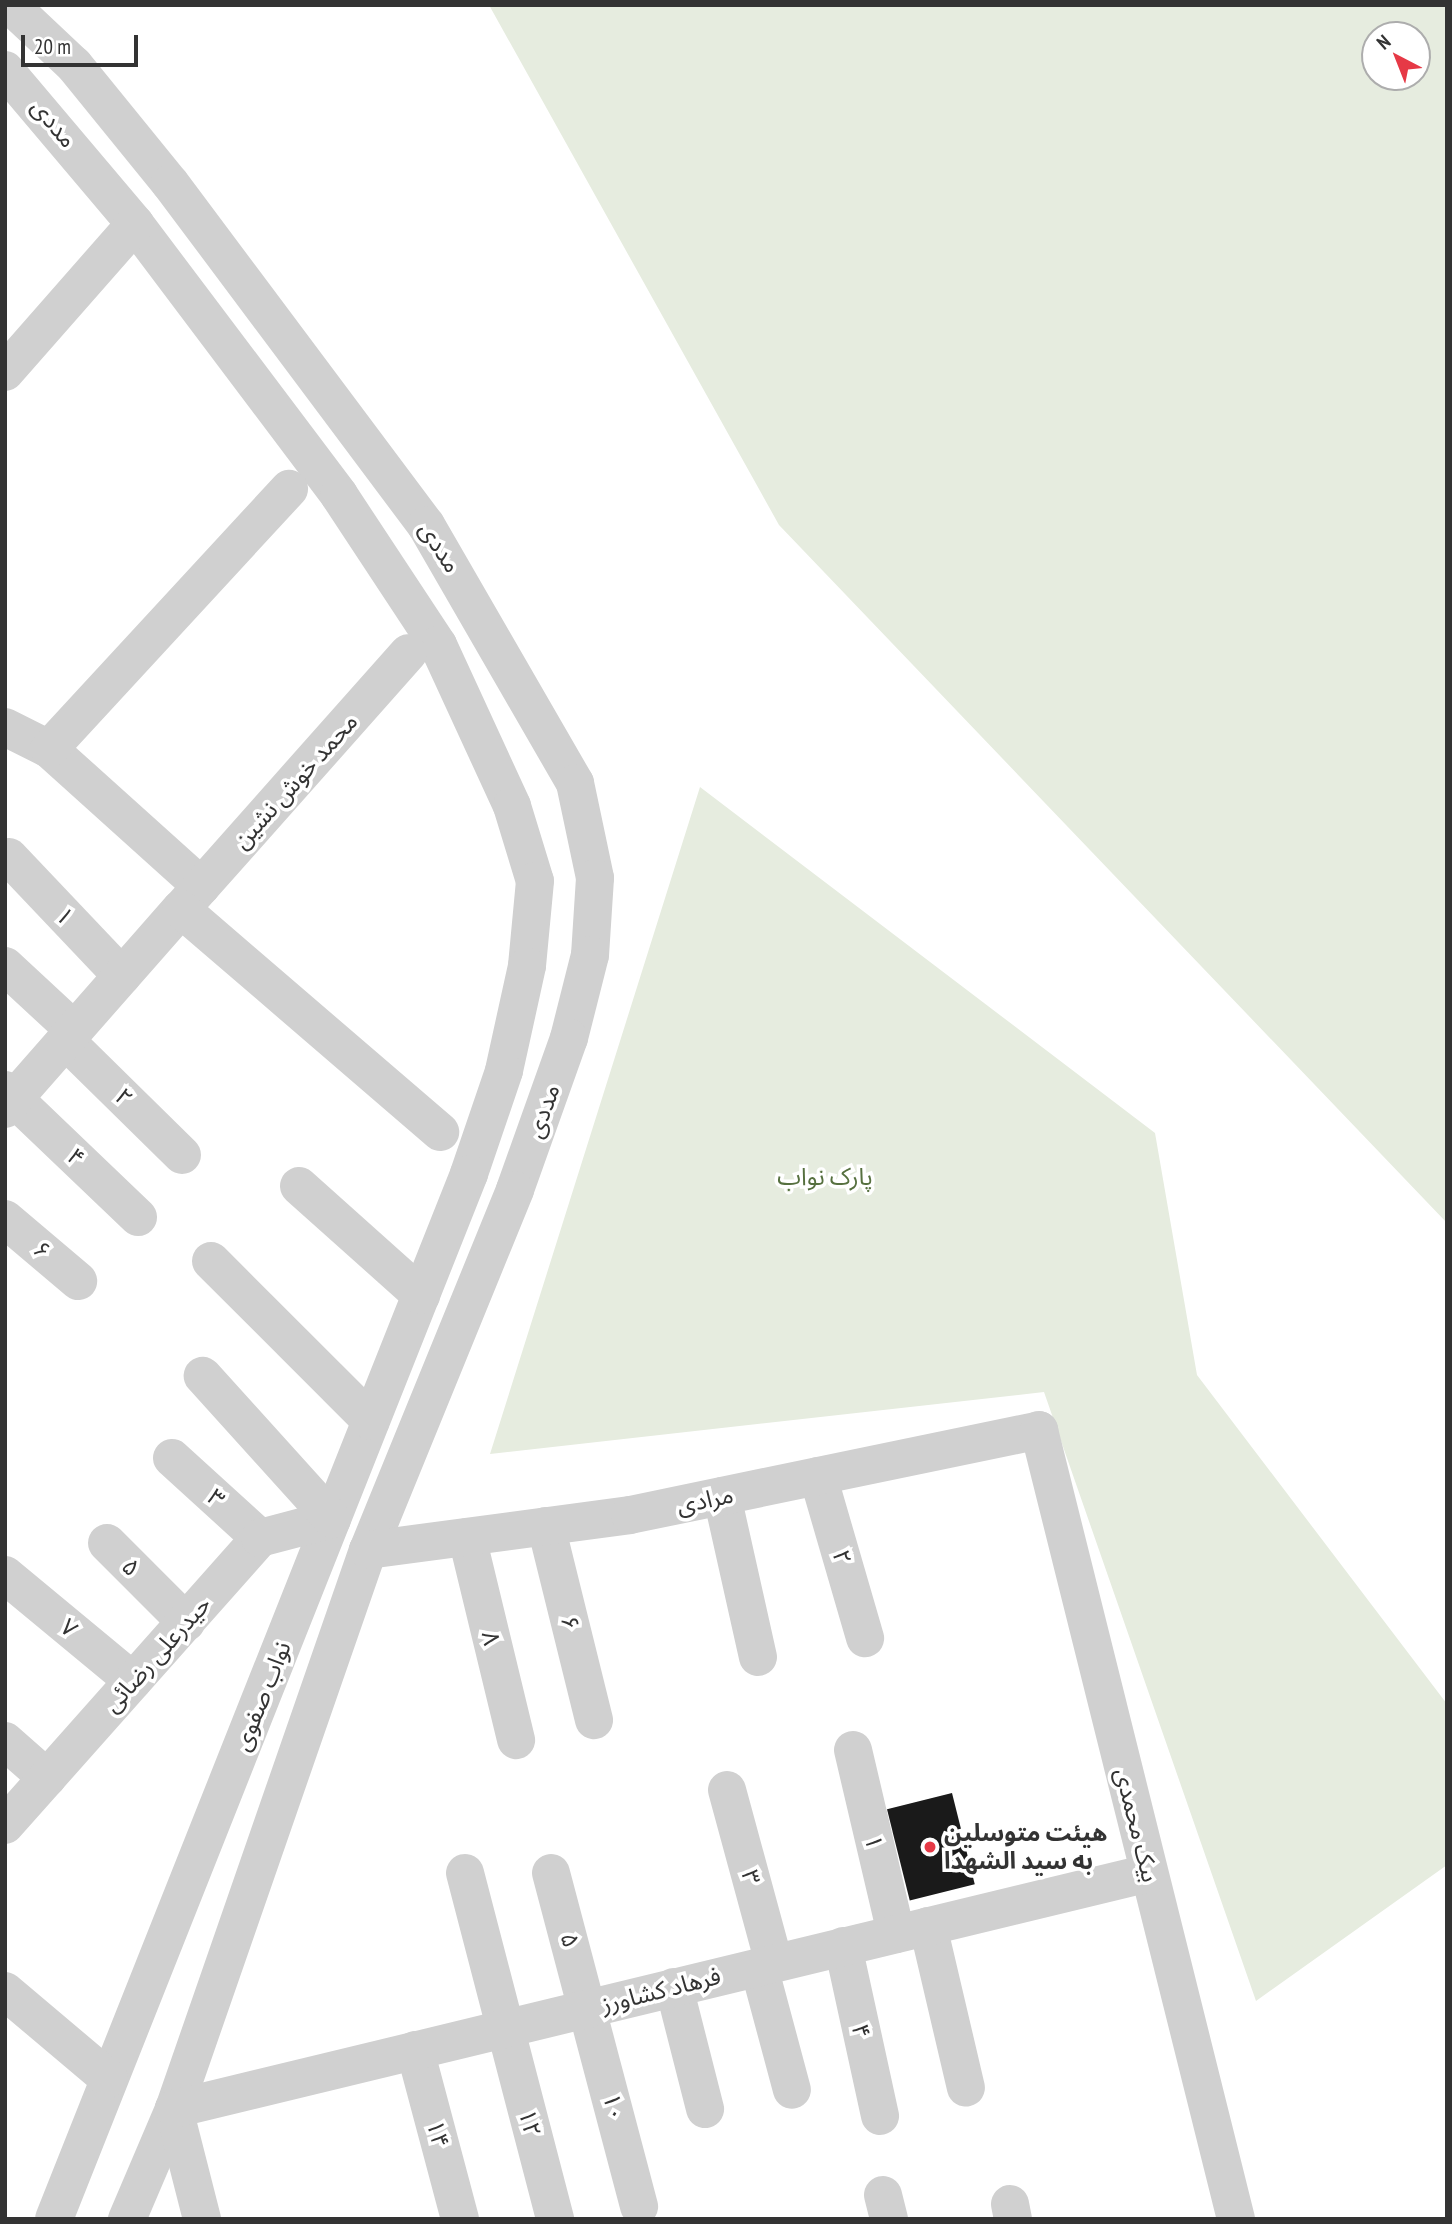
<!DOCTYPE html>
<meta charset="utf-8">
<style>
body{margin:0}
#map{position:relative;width:1452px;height:2224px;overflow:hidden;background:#fff;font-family:"PT Sans Narrow","Noto Sans Arabic",sans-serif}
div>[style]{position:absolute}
.green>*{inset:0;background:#e6ecdf}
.building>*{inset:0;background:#1a1a1a;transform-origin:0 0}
.minor>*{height:38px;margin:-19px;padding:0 19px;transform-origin:19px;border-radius:19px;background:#d0d0d0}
.dots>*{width:19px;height:19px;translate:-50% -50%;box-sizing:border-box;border:4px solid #fff;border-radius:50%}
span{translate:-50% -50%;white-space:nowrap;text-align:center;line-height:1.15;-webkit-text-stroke:7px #fff;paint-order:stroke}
.street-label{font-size:24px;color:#333}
.park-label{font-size:24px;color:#56703f}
.poi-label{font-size:24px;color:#333;font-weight:700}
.left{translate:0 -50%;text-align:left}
.frame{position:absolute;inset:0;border:7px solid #333;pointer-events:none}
.north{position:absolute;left:1361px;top:21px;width:70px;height:70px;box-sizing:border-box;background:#fff;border:2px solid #adadad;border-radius:50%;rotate:318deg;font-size:19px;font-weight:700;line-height:28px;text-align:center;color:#333}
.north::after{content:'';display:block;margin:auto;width:24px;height:32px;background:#e63946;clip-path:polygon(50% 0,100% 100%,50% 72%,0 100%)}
.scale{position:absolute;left:21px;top:35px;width:117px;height:32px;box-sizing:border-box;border:4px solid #333;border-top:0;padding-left:9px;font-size:21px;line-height:24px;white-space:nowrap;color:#333;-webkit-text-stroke:5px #fff;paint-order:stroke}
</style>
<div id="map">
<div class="green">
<div style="clip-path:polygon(evenodd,489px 5px,1447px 5px,1447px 1223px,779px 525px,489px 5px,1375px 35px,1417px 35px,1417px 77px,1375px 77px,1375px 35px)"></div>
<div style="clip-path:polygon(700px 787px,1155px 1133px,1197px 1375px,1447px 1704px,1447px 1865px,1256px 2001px,1044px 1392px,490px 1454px)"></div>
</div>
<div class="building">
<div style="left:952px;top:1793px;width:94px;height:67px;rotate:76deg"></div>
</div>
<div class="minor">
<div style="left:10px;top:5px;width:88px;rotate:43.2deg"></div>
<div style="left:74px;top:65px;width:152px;rotate:50.9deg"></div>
<div style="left:170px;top:183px;width:427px;rotate:53.2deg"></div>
<div style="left:426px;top:525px;width:298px;rotate:60deg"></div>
<div style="left:575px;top:783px;width:97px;rotate:78.1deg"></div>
<div style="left:595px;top:878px;width:77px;rotate:93.7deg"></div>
<div style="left:590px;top:955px;width:86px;rotate:104.2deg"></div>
<div style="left:569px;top:1038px;width:161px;rotate:109.6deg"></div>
<div style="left:515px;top:1190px;width:389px;rotate:112.2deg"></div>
<div style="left:368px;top:1550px;width:592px;rotate:109.14deg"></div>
<div style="left:174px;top:2109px;width:120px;rotate:113.1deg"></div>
<div style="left:5px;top:70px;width:202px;rotate:49.8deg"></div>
<div style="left:135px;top:224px;width:339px;rotate:53deg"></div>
<div style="left:339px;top:495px;width:180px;rotate:56.6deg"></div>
<div style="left:438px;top:645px;width:177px;rotate:65.3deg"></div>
<div style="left:512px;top:806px;width:78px;rotate:73deg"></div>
<div style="left:535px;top:881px;width:85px;rotate:95.4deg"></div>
<div style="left:527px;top:966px;width:107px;rotate:102.4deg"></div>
<div style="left:504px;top:1071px;width:109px;rotate:108.8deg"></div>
<div style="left:469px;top:1174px;width:1124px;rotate:111.66deg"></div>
<div style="left:5px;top:372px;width:197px;rotate:-48.7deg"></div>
<div style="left:5px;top:727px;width:49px;rotate:26.6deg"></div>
<div style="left:49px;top:749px;width:205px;rotate:42deg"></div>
<div style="left:49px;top:749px;width:354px;rotate:-47.3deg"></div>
<div style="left:9px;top:857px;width:164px;rotate:46.5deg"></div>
<div style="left:181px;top:909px;width:342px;rotate:-48.4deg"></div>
<div style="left:5px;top:966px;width:94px;rotate:42.8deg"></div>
<div style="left:65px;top:1040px;width:164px;rotate:44.5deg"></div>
<div style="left:5px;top:1090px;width:184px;rotate:43.7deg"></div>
<div style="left:5px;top:1109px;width:266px;rotate:-48.7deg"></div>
<div style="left:181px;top:909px;width:342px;rotate:40.7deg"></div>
<div style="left:299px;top:1186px;width:164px;rotate:41.8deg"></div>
<div style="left:5px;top:1219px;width:96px;rotate:40.3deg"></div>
<div style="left:211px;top:1261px;width:226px;rotate:45deg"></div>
<div style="left:172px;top:1458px;width:119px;rotate:42.3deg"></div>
<div style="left:818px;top:1476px;width:169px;rotate:73.8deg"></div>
<div style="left:722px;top:1496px;width:165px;rotate:77.4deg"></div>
<div style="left:546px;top:1526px;width:200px;rotate:76.1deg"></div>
<div style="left:467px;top:1537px;width:209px;rotate:76.4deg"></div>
<div style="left:107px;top:1543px;width:112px;rotate:45deg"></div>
<div style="left:368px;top:1550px;width:264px;rotate:-7.6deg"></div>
<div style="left:630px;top:1515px;width:418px;rotate:-11.7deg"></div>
<div style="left:1039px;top:1430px;width:813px;rotate:75.98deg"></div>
<div style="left:5px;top:1575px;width:166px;rotate:39.6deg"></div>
<div style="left:5px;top:1741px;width:56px;rotate:41.4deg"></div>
<div style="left:853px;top:1750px;width:189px;rotate:76.8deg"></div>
<div style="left:727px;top:1790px;width:179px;rotate:74.8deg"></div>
<div style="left:5px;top:1825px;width:384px;rotate:-48.4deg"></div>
<div style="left:260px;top:1538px;width:74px;rotate:-14.8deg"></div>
<div style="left:332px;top:1519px;width:193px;rotate:-132.1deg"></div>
<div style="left:465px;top:1873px;width:358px;rotate:75.4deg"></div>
<div style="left:551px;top:1873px;width:345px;rotate:75.2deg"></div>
<div style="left:928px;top:1926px;width:166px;rotate:76.8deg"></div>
<div style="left:843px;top:1946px;width:174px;rotate:77.7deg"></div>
<div style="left:759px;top:1967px;width:127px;rotate:75deg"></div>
<div style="left:674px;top:1987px;width:126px;rotate:75.7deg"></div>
<div style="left:5px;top:1991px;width:136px;rotate:40.2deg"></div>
<div style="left:415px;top:2050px;width:175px;rotate:75.1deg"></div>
<div style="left:883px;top:2195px;width:25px;rotate:76deg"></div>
<div style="left:1010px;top:2204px;width:15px;rotate:79deg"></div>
<div style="left:202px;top:2219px;width:114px;rotate:-104.3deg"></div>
<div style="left:174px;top:2109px;width:1003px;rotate:-13.61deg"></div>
</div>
<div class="dots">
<div style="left:930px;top:1847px;background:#e63946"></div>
</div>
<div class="street-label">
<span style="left:54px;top:123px;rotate:50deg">مددی</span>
<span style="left:440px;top:547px;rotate:57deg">مددی</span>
<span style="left:295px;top:781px;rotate:-48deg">محمد خوش نشین</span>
<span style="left:65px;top:916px;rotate:47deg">۱</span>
<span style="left:124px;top:1097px;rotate:45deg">۲</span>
<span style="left:543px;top:1111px;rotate:-70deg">مددی</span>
<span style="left:76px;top:1157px;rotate:44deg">۴</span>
<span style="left:42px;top:1250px;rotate:41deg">۶</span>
<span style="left:216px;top:1498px;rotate:42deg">۳</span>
<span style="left:705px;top:1500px;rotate:-12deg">مرادی</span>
<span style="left:842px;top:1557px;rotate:74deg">۲</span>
<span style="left:131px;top:1567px;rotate:45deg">۵</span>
<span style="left:570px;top:1623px;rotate:76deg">۶</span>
<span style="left:69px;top:1628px;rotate:40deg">۷</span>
<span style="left:491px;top:1638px;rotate:77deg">۸</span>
<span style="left:157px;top:1654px;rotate:-48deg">حیدرعلی رضائی</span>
<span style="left:262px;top:1696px;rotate:-68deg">نواب صفوی</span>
<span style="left:1137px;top:1825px;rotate:76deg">بیک محمدی</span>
<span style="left:874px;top:1842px;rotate:77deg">۱</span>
<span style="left:751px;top:1877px;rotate:75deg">۳</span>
<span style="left:570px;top:1940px;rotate:74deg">۵</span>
<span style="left:661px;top:1990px;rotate:-14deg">فرهاد کشاورز</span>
<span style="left:861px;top:2031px;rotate:78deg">۴</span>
<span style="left:614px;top:2107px;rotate:76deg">۱۰</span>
<span style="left:530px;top:2123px;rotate:75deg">۱۲</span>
<span style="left:438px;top:2134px;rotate:75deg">۱۴</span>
</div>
<div class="park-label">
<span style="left:825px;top:1177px">پارک نواب</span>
</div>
<div class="poi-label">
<span class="left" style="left:944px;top:1847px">هیئت متوسلین<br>به سید الشهدا</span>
</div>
<div class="frame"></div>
<div class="north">N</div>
<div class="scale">20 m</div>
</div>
